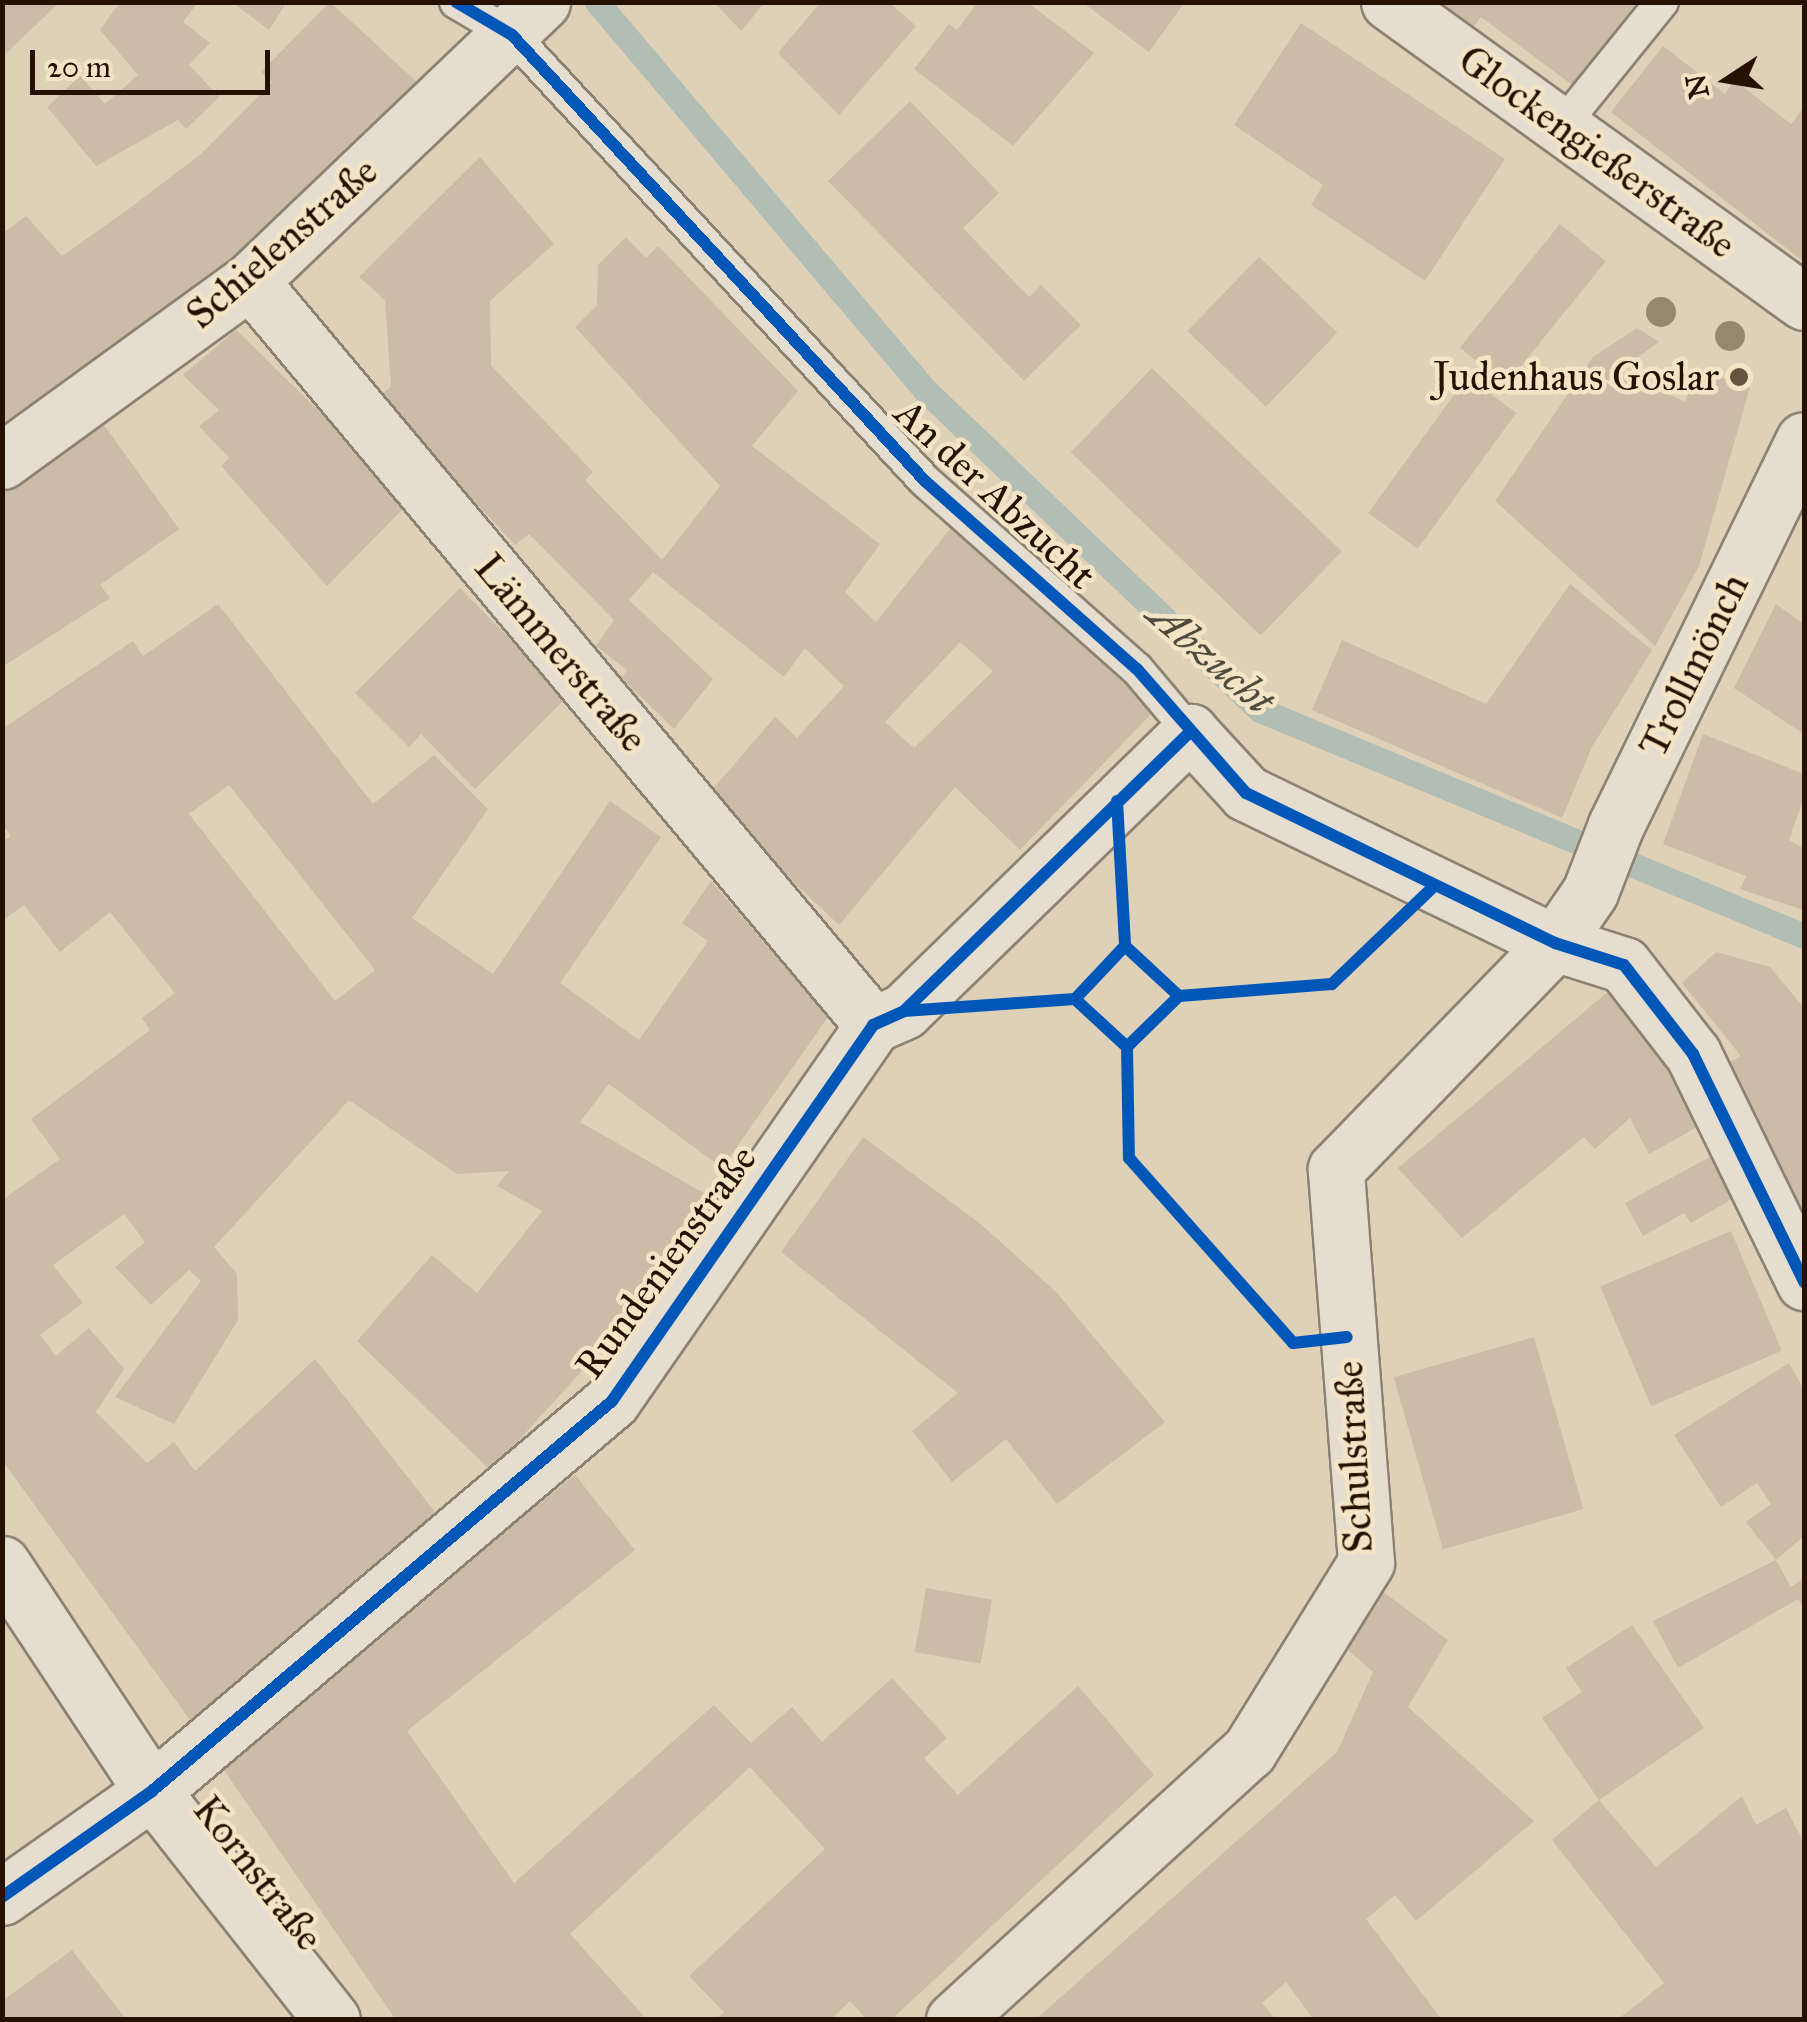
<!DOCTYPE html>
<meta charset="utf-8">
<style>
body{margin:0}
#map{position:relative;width:1807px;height:2022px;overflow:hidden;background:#ded1b7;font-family:"IM FELL Great Primer",serif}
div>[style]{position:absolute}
.stream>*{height:25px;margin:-12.5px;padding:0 12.5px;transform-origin:12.5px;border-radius:12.5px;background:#b2beb4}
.building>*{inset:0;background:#ccbba7;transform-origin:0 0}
.roads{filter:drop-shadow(2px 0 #8c8272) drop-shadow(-2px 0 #8c8272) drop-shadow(0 2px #8c8272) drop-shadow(0 -2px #8c8272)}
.lane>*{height:32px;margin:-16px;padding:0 16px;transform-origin:16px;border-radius:16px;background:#e4ddd0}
.street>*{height:55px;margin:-27.5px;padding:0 27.5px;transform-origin:27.5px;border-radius:27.5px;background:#e4ddd0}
.cycleway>*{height:12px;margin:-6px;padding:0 6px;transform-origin:6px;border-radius:6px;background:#0057b8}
.trees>*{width:30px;height:30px;margin:-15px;border-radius:50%;background:#96886c}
.dots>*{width:28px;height:28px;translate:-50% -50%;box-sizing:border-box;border:5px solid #f4e4c6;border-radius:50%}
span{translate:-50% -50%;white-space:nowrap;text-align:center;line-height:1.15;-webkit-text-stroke:9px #f4e4c6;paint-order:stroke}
.street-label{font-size:40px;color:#261100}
.poi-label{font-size:40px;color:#261100}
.right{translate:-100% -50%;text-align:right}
.water-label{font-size:42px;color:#504b3f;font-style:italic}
.frame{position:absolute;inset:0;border:5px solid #261100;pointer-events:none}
.north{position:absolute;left:1677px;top:30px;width:100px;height:100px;-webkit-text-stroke:8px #f4e4c6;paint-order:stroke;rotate:258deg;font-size:28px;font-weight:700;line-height:40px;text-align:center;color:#261100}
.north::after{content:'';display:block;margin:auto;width:35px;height:45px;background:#261100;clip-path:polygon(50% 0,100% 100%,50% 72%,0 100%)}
.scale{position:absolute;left:30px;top:50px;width:240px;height:45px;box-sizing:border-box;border:5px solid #261100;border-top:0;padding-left:12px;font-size:30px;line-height:35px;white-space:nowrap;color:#261100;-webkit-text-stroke:8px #f4e4c6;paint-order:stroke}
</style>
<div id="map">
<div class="stream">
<div style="left:597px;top:2px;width:508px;rotate:49.79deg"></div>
<div style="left:925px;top:390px;width:463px;rotate:43.7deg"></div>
<div style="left:1260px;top:710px;width:589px;rotate:22.56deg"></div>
</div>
<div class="building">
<div style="clip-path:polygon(2px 2px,60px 2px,2px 57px)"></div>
<div style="clip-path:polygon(120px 2px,198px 2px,183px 22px,210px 43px,189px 65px,219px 97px,186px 129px,178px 120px,96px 166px,47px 107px,80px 76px,105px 104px,138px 75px,100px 30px)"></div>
<div style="clip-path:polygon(232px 2px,287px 2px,269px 30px)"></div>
<div style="clip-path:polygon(330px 2px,418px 83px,200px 289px,2px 424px,2px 234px,26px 216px,62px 256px,126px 211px,201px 154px,272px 82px,261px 72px)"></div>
<div style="clip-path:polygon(714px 2px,765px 2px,741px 31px)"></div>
<div style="clip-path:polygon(821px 2px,889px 2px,916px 26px,839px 115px,778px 53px)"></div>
<div style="clip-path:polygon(978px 2px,1027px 2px,1094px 53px,1013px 146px,914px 69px,949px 24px,957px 30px)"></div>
<div style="clip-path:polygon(1082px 2px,1185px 2px,1149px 52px)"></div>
<div style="clip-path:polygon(1430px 2px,1637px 2px,1575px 87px,1481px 17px,1470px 32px)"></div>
<div style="clip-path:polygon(1301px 23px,1505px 159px,1425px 281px,1311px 205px,1323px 185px,1234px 125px)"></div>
<div style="clip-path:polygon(1663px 46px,1725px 94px,1734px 80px,1791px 124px,1804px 107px,1804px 262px,1611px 112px)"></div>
<div style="clip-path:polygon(910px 101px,999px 193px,963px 228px,1029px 297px,1041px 285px,1081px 325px,1024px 381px,828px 181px)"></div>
<div style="clip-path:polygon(evenodd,480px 157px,554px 244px,490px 301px,491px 365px,593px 472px,585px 480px,662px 560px,720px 486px,575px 327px,597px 305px,598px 265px,626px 237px,646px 258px,658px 246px,798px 391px,752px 446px,880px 544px,845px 592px,876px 622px,953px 525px,1020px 580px,1153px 712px,1020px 850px,955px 787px,839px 925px,705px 798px,775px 717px,797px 738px,844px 686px,805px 648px,784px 677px,653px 572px,629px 600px,713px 679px,674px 729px,622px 678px,627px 670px,596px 646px,614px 620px,529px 534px,515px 545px,378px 398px,391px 386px,385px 300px,359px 277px,480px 157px,960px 642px,993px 671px,914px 748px,885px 722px,960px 642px)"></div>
<div style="left:1560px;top:224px;width:59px;height:159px;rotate:39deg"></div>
<div style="left:1259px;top:257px;width:109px;height:103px;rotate:44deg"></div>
<div style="clip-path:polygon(1637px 328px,1659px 342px,1620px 370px,1685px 402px,1697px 370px,1750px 387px,1699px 566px,1655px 646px,1495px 501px,1593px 357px)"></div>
<div style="clip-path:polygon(236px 330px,411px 501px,327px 586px,221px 466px,229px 458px,199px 426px,219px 410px,183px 375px)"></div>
<div style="left:1152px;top:368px;width:264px;height:117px;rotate:44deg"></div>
<div style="left:1467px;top:377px;width:61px;height:168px;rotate:36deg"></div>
<div style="clip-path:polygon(101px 421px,179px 529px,100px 585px,110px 598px,2px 667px,2px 490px)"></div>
<div style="clip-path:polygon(1570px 584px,1652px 650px,1592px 747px,1562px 818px,1312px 710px,1342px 640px,1486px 704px)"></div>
<div style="clip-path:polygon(460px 588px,567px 697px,475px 789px,421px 734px,409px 747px,355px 693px)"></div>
<div style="clip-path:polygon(evenodd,218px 604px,373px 804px,434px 755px,488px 809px,412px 918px,493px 974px,610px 801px,661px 837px,560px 983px,639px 1040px,708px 941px,682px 923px,711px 881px,828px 1017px,722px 1168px,609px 1084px,580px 1122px,707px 1195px,619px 1330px,491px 1471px,357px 1341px,432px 1255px,477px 1293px,542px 1211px,497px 1186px,509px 1171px,457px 1174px,349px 1100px,214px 1247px,237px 1274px,238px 1320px,174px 1424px,115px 1397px,201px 1281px,189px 1270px,151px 1305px,115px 1267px,145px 1242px,124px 1214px,53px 1265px,83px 1303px,40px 1335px,56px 1356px,89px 1328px,124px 1369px,96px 1412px,147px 1463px,174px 1442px,195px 1471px,315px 1359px,439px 1517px,193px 1724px,2px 1460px,2px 1200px,60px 1159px,31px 1119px,150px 1030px,142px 1018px,175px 993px,110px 912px,60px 952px,24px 905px,2px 921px,2px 842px,11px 836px,2px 824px,2px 729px,133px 641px,143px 656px,218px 604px,229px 785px,375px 970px,335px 1001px,189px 814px,229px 785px)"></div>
<div style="clip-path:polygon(1776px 604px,1804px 624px,1804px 734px,1734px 688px)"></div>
<div style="clip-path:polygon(1703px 734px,1804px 774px,1804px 797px,1789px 840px,1804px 849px,1804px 910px,1740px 889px,1746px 876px,1663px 844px)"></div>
<div style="clip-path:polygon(1716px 952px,1770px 967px,1804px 1008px,1804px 1227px,1720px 1068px,1741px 1056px,1682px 983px)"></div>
<div style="clip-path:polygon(1609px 991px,1677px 1070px,1706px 1122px,1649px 1154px,1630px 1118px,1595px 1149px,1584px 1137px,1462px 1238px,1398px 1168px)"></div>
<div style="clip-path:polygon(863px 1137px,982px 1225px,1057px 1293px,1165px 1422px,1057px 1504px,1006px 1439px,952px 1482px,912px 1431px,958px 1393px,781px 1252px)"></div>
<div style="clip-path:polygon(1717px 1153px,1739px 1195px,1691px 1223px,1684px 1213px,1643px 1236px,1625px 1203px)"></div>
<div style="left:1731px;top:1231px;width:130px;height:142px;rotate:67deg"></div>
<div style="left:1534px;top:1337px;width:179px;height:146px;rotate:74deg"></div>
<div style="clip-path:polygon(1789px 1363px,1804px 1390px,1804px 1536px,1776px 1560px,1746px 1522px,1771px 1504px,1757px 1483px,1721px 1507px,1674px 1435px)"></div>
<div style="clip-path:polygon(575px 1475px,635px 1550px,407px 1731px,514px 1883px,714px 1705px,751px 1743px,792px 1707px,822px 1742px,892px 1678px,947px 1738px,924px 1758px,958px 1795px,1078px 1686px,1154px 1775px,891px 2020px,867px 2020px,850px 2001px,830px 2020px,715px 2020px,724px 2012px,689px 1976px,825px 1849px,750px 1767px,570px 1934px,643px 2015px,637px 2020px,396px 2020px,217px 1760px)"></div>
<div style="clip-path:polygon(1776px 1560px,1791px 1587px,1804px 1578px,1804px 1609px,1798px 1599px,1678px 1668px,1653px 1621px)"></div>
<div style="left:926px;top:1588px;width:67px;height:65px;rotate:10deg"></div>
<div style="clip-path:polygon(1382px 1591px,1448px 1640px,1408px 1707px,1534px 1821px,1416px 1921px,1395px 1895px,1366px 1919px,1442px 2020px,1314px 2020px,1286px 1982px,1262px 2003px,1276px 2020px,1035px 2020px,1337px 1752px,1373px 1672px,1348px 1650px)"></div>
<div style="clip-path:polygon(1632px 1625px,1704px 1728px,1599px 1800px,1542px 1718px,1582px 1692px,1566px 1668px)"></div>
<div style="clip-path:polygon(1742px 1796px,1756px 1825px,1786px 1808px,1804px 1843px,1804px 2020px,1617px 2020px,1664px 1983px,1552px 1840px,1599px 1800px,1656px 1867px)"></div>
<div style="clip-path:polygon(72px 1950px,127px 2020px,2px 2020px,2px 2001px)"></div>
</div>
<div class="roads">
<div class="lane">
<div style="left:456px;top:2px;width:65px;rotate:30.5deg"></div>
<div style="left:512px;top:35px;width:608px;rotate:47.2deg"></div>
<div style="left:925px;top:481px;width:283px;rotate:41.6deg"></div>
<div style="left:1137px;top:669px;width:82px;rotate:49.9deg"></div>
<div style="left:1561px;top:127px;width:161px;rotate:-51.1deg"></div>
</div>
<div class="street">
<div style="left:1389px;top:2px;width:512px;rotate:35.86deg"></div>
<div style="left:250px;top:281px;width:970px;rotate:50.06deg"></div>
<div style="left:2px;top:461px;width:306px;rotate:-36deg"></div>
<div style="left:250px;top:281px;width:404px;rotate:-43.7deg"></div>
<div style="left:2px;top:1564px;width:272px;rotate:56.5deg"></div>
<div style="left:152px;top:1791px;width:291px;rotate:51.8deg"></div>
<div style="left:2px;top:1897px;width:184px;rotate:-35.2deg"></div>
<div style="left:152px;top:1791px;width:603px;rotate:-40.29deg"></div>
<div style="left:612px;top:1401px;width:458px;rotate:-55.2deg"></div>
<div style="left:873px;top:1025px;width:34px;rotate:-24deg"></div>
<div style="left:904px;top:1011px;width:400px;rotate:-44.3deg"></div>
<div style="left:1190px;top:732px;width:83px;rotate:47.4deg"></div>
<div style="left:1246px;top:793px;width:343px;rotate:25.9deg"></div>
<div style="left:1555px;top:943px;width:72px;rotate:17.7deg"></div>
<div style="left:1624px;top:965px;width:113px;rotate:52.2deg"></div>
<div style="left:1693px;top:1054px;width:254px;rotate:64deg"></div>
<div style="left:954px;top:2020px;width:399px;rotate:-42.4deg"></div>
<div style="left:1249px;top:1751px;width:222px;rotate:-58.2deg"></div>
<div style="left:1366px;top:1562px;width:394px;rotate:-94.4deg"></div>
<div style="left:1336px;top:1169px;width:315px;rotate:-45.9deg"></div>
<div style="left:1555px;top:943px;width:62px;rotate:-55.5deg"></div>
<div style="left:1590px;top:892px;width:72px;rotate:-68.8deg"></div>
<div style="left:1616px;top:825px;width:428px;rotate:-64deg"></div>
</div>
</div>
<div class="cycleway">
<div style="left:456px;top:2px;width:65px;rotate:30.5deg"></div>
<div style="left:512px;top:35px;width:608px;rotate:47.2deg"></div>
<div style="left:925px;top:481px;width:283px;rotate:41.6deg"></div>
<div style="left:1137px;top:669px;width:165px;rotate:48.7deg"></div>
<div style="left:1246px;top:793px;width:343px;rotate:25.9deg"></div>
<div style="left:1555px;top:943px;width:72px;rotate:17.7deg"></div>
<div style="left:1624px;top:965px;width:113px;rotate:52.2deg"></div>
<div style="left:1693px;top:1054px;width:254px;rotate:64deg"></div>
<div style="left:1117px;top:801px;width:145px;rotate:86.8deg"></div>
<div style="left:1125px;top:946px;width:74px;rotate:42.8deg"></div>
<div style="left:1179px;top:996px;width:73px;rotate:135.6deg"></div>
<div style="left:1127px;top:1047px;width:71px;rotate:-137.3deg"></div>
<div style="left:1075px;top:999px;width:73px;rotate:-46.7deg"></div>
<div style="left:1179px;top:996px;width:153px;rotate:-4.5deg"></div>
<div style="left:1332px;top:984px;width:140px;rotate:-43.8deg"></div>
<div style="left:904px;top:1011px;width:171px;rotate:-4deg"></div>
<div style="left:1127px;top:1047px;width:111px;rotate:89deg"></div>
<div style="left:1129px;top:1158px;width:247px;rotate:48.4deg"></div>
<div style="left:1293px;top:1343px;width:54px;rotate:-6.3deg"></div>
<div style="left:2px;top:1897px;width:184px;rotate:-35.2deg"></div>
<div style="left:152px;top:1791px;width:603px;rotate:-40.29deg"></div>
<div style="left:612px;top:1401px;width:458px;rotate:-55.2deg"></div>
<div style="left:873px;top:1025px;width:34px;rotate:-24deg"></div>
<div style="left:904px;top:1011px;width:400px;rotate:-44.3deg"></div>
</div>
<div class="trees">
<div style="left:1661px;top:312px"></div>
<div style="left:1730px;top:336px"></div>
</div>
<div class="dots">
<div style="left:1739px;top:377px;background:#665440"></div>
</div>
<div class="street-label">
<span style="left:1597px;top:152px;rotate:36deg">Glockengießerstraße</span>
<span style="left:282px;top:243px;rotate:-41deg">Schielenstraße</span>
<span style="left:995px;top:494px;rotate:43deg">An der Abzucht</span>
<span style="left:561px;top:653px;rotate:50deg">Lämmerstraße</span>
<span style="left:1694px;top:665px;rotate:-64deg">Trollmönch</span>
<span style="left:666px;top:1262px;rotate:-54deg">Rundenienstraße</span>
<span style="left:1354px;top:1457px;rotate:-93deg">Schulstraße</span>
<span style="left:258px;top:1873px;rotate:52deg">Kornstraße</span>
</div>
<div class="poi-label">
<span class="right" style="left:1719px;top:377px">Judenhaus Goslar</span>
</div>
<div class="water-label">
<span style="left:1211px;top:657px;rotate:41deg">Abzucht</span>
</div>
<div class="frame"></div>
<div class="north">N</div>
<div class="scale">20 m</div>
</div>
